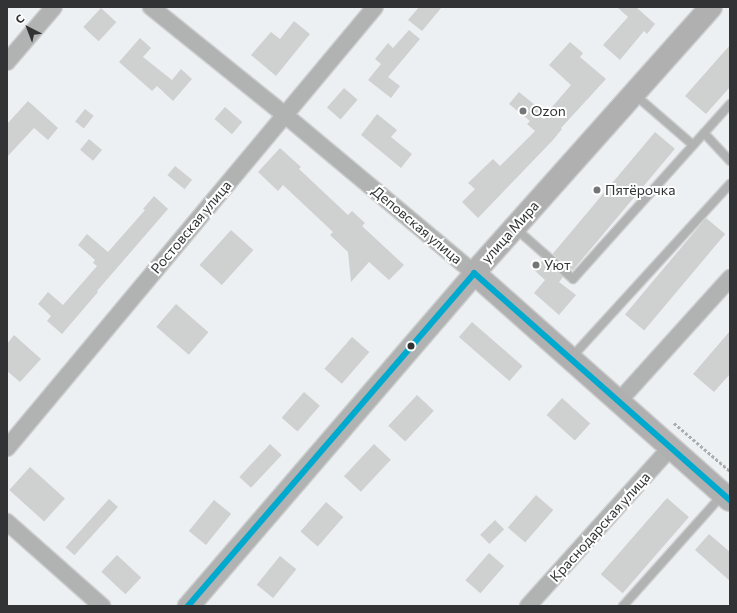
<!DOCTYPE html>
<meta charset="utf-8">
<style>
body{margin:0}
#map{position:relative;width:737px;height:613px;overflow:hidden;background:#edf0f2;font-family:Commissioner,sans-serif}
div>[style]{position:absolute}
.building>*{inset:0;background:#cfd0d0;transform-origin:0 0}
.path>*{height:2.5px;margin-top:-1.25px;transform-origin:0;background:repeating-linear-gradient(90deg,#acaeae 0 3px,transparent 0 5px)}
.roads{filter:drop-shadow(1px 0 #cccecf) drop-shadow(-1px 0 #cccecf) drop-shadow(0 1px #cccecf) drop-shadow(0 -1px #cccecf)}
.service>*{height:8px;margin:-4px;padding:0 4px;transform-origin:4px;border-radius:4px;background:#b1b2b2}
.minor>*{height:16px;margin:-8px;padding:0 8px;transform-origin:8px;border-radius:8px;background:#b1b2b2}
.tertiary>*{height:21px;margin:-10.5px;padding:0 10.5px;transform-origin:10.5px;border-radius:10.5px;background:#b1b2b2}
.secondary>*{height:22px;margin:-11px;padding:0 11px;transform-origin:11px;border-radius:11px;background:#b1b0b1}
.bus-1>*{height:6px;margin:-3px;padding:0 3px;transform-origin:3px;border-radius:3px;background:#00a9ce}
.dots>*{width:11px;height:11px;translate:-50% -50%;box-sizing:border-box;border:2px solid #fff;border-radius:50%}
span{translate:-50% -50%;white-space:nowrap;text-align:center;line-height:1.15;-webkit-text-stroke:4px #fff;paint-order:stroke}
.poi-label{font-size:14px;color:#313334}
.left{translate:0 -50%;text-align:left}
.street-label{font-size:14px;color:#313334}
.frame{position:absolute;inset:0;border:8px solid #313334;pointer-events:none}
.north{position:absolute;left:8px;top:8px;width:40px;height:40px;-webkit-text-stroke:3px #fff;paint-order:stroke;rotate:318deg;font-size:11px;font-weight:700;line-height:16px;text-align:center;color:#313334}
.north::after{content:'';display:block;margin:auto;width:14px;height:18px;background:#313334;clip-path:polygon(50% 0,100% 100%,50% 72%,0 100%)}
</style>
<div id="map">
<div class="building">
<div style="clip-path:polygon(419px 7px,442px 7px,422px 31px,408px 20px)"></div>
<div style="clip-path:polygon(617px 7px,636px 7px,655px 24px,647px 34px,644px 31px,620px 60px,603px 45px,628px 17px)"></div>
<div style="left:101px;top:8px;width:21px;height:26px;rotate:43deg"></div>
<div style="clip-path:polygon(294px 21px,310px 34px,276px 76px,251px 55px,271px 32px,280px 39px)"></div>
<div style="clip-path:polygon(409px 30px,420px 39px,388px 77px,400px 86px,391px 98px,368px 80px,381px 64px,375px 59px,388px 43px,393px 48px)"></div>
<div style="clip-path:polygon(140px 38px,151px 48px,143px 57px,172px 80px,181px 69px,192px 79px,173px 101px,157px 86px,152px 91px,119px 62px)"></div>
<div style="clip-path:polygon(570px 42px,583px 53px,580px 57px,606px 79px,561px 128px,562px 129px,553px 140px,478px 218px,462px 202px,475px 189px,468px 183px,493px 159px,500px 166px,535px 131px,527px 124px,530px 121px,509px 104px,519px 92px,546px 114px,571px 85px,549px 65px)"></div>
<div style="clip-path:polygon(730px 45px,730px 87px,706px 114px,685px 96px)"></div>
<div style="left:344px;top:88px;width:18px;height:26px;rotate:41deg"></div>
<div style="clip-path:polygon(28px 101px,58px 128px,48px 140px,34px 128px,7px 157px,7px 124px)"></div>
<div style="left:225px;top:107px;width:23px;height:16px;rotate:41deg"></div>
<div style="left:85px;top:109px;width:11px;height:16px;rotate:38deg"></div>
<div style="clip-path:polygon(377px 114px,397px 130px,391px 137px,412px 154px,401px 168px,361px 135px)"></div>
<div style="left:655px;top:132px;width:26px;height:159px;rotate:40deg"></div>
<div style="left:89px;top:139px;width:17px;height:14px;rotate:40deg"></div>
<div style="clip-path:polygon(280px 148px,301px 167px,299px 169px,348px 215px,352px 211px,365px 223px,362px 226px,404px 265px,389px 280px,369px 262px,351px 282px,348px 252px,330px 235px,333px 232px,283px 185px,278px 191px,258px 172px)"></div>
<div style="left:175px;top:166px;width:22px;height:12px;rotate:39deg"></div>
<div style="clip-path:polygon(154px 196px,168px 209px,97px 291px,98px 292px,62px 334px,47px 321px,51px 316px,38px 304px,48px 292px,63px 305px,97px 266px,93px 263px,95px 260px,78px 245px,87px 234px,108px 252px,145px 210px,143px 209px)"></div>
<div style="left:706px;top:218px;width:25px;height:126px;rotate:40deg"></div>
<div style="left:231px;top:230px;width:30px;height:47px;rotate:42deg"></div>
<div style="clip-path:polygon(543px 260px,563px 277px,559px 282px,576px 295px,559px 315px,534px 293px,545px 280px,534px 270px)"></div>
<div style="left:176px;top:304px;width:43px;height:30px;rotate:41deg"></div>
<div style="left:472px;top:322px;width:67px;height:20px;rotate:41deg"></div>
<div style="clip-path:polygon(730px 331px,730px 374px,714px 392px,693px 374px)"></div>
<div style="clip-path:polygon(14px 335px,41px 359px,20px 382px,7px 371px,7px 344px)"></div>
<div style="left:352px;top:337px;width:23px;height:42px;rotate:41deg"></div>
<div style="left:304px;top:392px;width:21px;height:34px;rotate:41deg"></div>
<div style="left:417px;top:395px;width:23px;height:42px;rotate:43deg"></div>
<div style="left:562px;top:398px;width:38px;height:23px;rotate:42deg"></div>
<div style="left:270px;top:444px;width:16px;height:45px;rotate:43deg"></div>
<div style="left:374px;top:444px;width:23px;height:44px;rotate:43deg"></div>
<div style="left:30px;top:467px;width:47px;height:31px;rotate:42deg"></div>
<div style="left:536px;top:495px;width:23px;height:43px;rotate:41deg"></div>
<div style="left:667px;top:498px;width:29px;height:101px;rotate:41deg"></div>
<div style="left:109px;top:499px;width:12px;height:65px;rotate:42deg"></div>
<div style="left:214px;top:500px;width:22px;height:40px;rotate:39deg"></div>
<div style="left:326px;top:502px;width:23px;height:39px;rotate:41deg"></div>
<div style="left:495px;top:520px;width:13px;height:21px;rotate:45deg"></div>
<div style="clip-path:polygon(709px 534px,730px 552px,730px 581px,695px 550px)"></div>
<div style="left:489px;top:553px;width:20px;height:36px;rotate:41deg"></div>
<div style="left:117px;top:555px;width:33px;height:23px;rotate:43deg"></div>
<div style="left:280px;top:556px;width:21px;height:37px;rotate:39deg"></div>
</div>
<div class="path">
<div style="left:674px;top:423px;width:74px;rotate:40.6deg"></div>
</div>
<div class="roads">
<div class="service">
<div style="left:634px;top:94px;width:78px;rotate:40.8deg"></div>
<div style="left:704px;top:133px;width:38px;rotate:47deg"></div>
<div style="left:515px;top:228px;width:77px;rotate:41.3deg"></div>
<div style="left:573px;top:279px;width:235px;rotate:-48.1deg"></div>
<div style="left:571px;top:358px;width:236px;rotate:-47.6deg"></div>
<div style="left:623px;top:606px;width:150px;rotate:-48.2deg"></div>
</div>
<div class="minor">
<div style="left:151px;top:7px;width:172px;rotate:38.9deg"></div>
<div style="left:285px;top:115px;width:246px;rotate:39.9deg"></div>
<div style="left:7px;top:62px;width:72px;rotate:-49.5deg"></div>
<div style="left:619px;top:401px;width:166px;rotate:-47.9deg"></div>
<div style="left:7px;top:448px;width:574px;rotate:-50.16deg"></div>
<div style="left:7px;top:522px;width:127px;rotate:41.5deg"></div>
<div style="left:528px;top:606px;width:214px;rotate:-48deg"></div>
</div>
<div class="tertiary">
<div style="left:188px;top:606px;width:439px;rotate:-49.3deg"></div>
</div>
<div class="secondary">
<div style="left:711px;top:7px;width:356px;rotate:131.7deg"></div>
<div style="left:474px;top:273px;width:342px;rotate:41.6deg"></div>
</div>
</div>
<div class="bus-1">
<div style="left:474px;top:273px;width:342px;rotate:41.6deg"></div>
<div style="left:188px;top:606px;width:439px;rotate:-49.3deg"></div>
</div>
<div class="dots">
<div style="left:523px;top:111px;background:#737576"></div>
<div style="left:597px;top:190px;background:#737576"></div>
<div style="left:536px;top:265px;background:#737576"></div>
<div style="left:411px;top:346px;background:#313334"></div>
</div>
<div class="poi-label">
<span class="left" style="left:531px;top:111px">Ozon</span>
<span class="left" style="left:605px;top:190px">Пятёрочка</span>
<span class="left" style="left:544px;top:265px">Уют</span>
</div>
<div class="street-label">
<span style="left:417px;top:225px;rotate:40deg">Деповская улица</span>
<span style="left:191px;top:227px;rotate:-50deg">Ростовская улица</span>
<span style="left:510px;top:232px;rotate:-48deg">улица Мира</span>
<span style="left:600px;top:527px;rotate:-48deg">Краснодарская улица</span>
</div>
<div class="frame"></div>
<div class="north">С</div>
</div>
